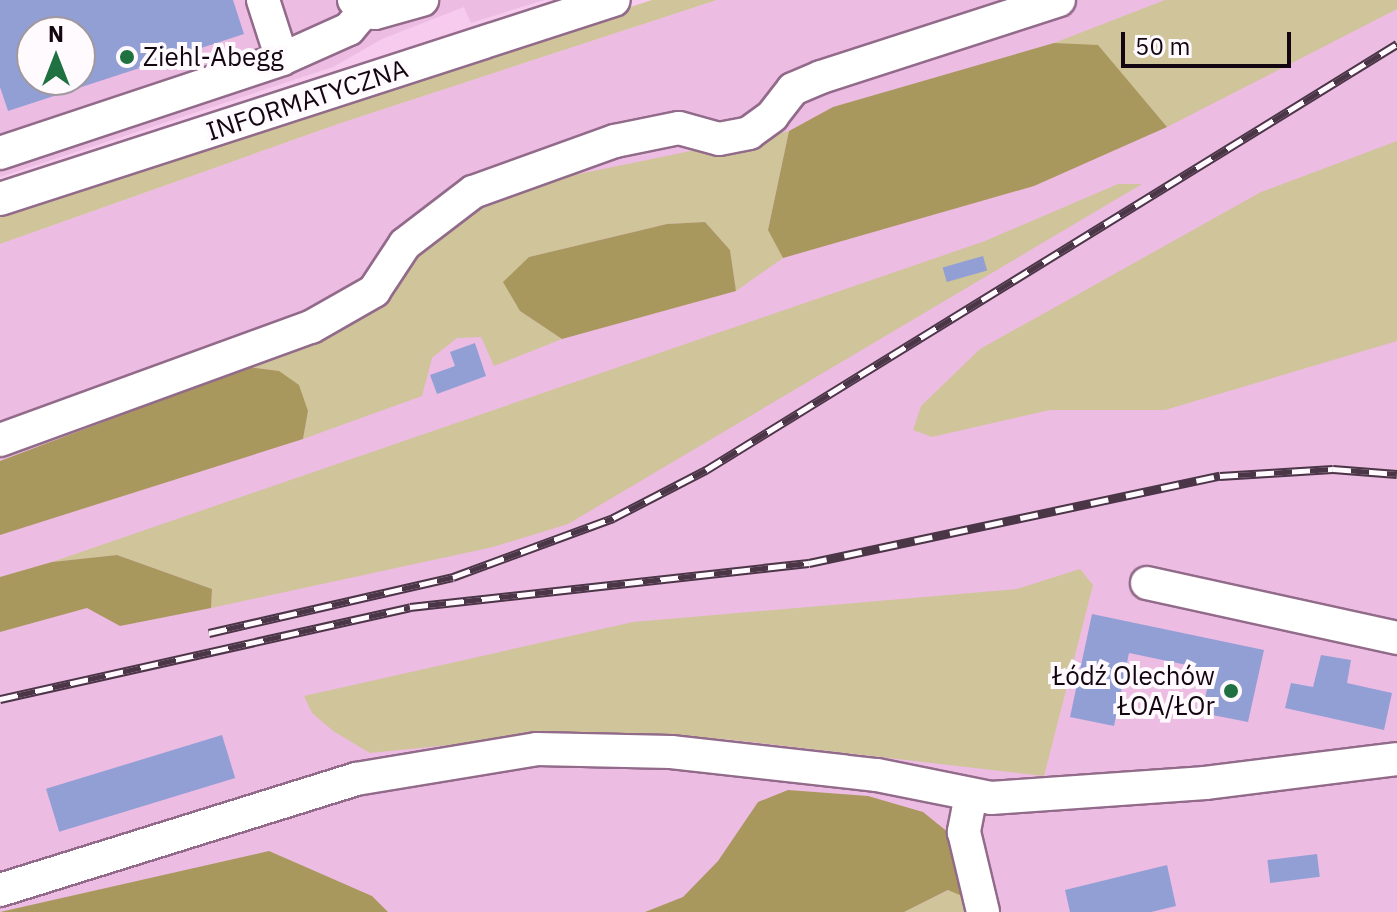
<!DOCTYPE html>
<meta charset="utf-8">
<style>
body{margin:0}
#map{position:relative;width:1397px;height:912px;overflow:hidden;background:#f6cbed;font-family:"IBM Plex Sans",sans-serif}
div>[style]{position:absolute}
.built>*{inset:0;background:#edbce3}
.green>*{inset:0;background:#d0c49a}
.forest>*{inset:0;background:#a9985d}
.building>*{inset:0;background:#929fd5;transform-origin:0 0}
.roads{filter:drop-shadow(2px 0 #926b8a) drop-shadow(-2px 0 #926b8a) drop-shadow(0 2px #926b8a) drop-shadow(0 -2px #926b8a)}
.minor>*{height:32px;margin:-16px;padding:0 16px;transform-origin:16px;border-radius:16px;background:#fff}
.rail>*{height:9px;margin-top:-4.5px;transform-origin:0;background:repeating-linear-gradient(90deg,#fffafe 0 18px,#4b3647 0 36px);box-sizing:border-box;border-block:2px solid #4b3647}
.dots>*{width:22px;height:22px;translate:-50% -50%;box-sizing:border-box;border:4px solid #fffafe;border-radius:50%}
span{translate:-50% -50%;white-space:nowrap;text-align:center;line-height:1.15;-webkit-text-stroke:8px #fffafe;paint-order:stroke}
.poi-label{font-size:26px;color:#140611}
.left{translate:0 -50%;text-align:left}
.right{translate:-100% -50%;text-align:right}
.street-label{font-size:26px;color:#140611}
.north{position:absolute;left:16px;top:16px;width:80px;height:80px;box-sizing:border-box;background:#fffafe;border:2px solid #a1989f;border-radius:50%;rotate:0deg;font-size:22px;font-weight:700;line-height:32px;text-align:center;color:#140611}
.north::after{content:'';display:block;margin:auto;width:28px;height:36px;background:#207142;clip-path:polygon(50% 0,100% 100%,50% 72%,0 100%)}
.scale{position:absolute;left:1121px;top:32px;width:170px;height:36px;box-sizing:border-box;border:4px solid #140611;border-top:0;padding-left:10px;font-size:24px;line-height:28px;white-space:nowrap;color:#140611;-webkit-text-stroke:6px #fffafe;paint-order:stroke}
</style>
<div id="map">
<div class="built">
<div style="clip-path:polygon(evenodd,0 0,544px 0,471px 23px,464px 7px,382px 39px,333px 67px,0 177px,0 0,32px 32px,80px 32px,80px 80px,32px 80px,32px 32px)"></div>
<div style="clip-path:polygon(717px 0,1397px 0,1397px 912px,0 912px,0 244px,341px 123px)"></div>
</div>
<div class="green">
<div style="clip-path:polygon(652px 0,717px 0,341px 123px,0 244px,0 212px)"></div>
<div style="clip-path:polygon(1165px 0,1397px 0,1397px 9px,1167px 127px,1098px 46px,1054px 43px)"></div>
<div style="clip-path:polygon(789px 131px,768px 229px,783px 258px,736px 291px,730px 250px,705px 222px,667px 224px,529px 257px,520px 311px,562px 339px,494px 366px,481px 337px,457px 338px,432px 358px,422px 396px,303px 439px,308px 411px,278px 371px,248px 367px,383px 303px,424px 247px,491px 192px)"></div>
<div style="clip-path:polygon(1397px 141px,1397px 341px,1165px 410px,1050px 410px,932px 437px,913px 430px,921px 406px,980px 349px,1261px 192px)"></div>
<div style="clip-path:polygon(1118px 184px,1142px 184px,568px 524px,493px 547px,211px 608px,212px 589px,117px 555px,52px 562px,985px 241px)"></div>
<div style="clip-path:polygon(1080px 569px,1093px 585px,1044px 776px,725px 739px,556px 734px,370px 753px,333px 731px,312px 713px,304px 696px,633px 622px,1017px 589px)"></div>
<div style="clip-path:polygon(949px 890px,969px 899px,971px 912px,904px 912px)"></div>
</div>
<div class="forest">
<div style="clip-path:polygon(1054px 43px,1098px 45px,1167px 127px,1034px 186px,783px 258px,768px 230px,789px 131px,833px 107px)"></div>
<div style="clip-path:polygon(705px 222px,730px 250px,736px 291px,562px 339px,520px 311px,503px 282px,529px 257px,667px 224px)"></div>
<div style="clip-path:polygon(248px 367px,279px 371px,299px 385px,308px 411px,303px 439px,0 535px,0 461px)"></div>
<div style="clip-path:polygon(117px 555px,212px 589px,211px 608px,120px 626px,87px 608px,0 632px,0 577px,52px 562px)"></div>
<div style="clip-path:polygon(788px 790px,868px 796px,923px 812px,949px 833px,969px 899px,948px 890px,904px 912px,645px 912px,683px 897px,718px 861px,758px 802px)"></div>
<div style="clip-path:polygon(269px 851px,372px 896px,388px 912px,0 912px)"></div>
</div>
<div class="building">
<div style="clip-path:polygon(evenodd,0 0,233px 0,244px 34px,8px 111px,0 87px,0 0,32px 32px,80px 32px,80px 80px,32px 80px,32px 32px)"></div>
<div style="left:983px;top:256px;width:15px;height:42px;rotate:74deg"></div>
<div style="clip-path:polygon(475px 343px,486px 376px,437px 394px,430px 375px,455px 366px,450px 352px)"></div>
<div style="clip-path:polygon(1092px 614px,1264px 650px,1248px 722px,1202px 713px,1211px 670px,1129px 653px,1114px 726px,1070px 717px)"></div>
<div style="clip-path:polygon(1321px 655px,1351px 660px,1347px 683px,1392px 693px,1384px 730px,1285px 708px,1291px 683px,1313px 687px)"></div>
<div style="left:222px;top:735px;width:45px;height:184px;rotate:73deg"></div>
<div style="left:1317px;top:854px;width:23px;height:50px;rotate:83deg"></div>
<div style="clip-path:polygon(1167px 865px,1176px 906px,1151px 912px,1070px 912px,1065px 890px)"></div>
</div>
<div class="roads">
<div class="minor">
<div style="left:263px;top:0;width:62px;rotate:72.1deg"></div>
<div style="left:354px;top:0;width:15px;rotate:48deg"></div>
<div style="left:364px;top:11px;width:11px;rotate:10deg"></div>
<div style="left:375px;top:13px;width:49px;rotate:-15.5deg"></div>
<div style="left:0;top:153px;width:297px;rotate:-18.4deg"></div>
<div style="left:282px;top:59px;width:73px;rotate:-24.1deg"></div>
<div style="left:349px;top:29px;width:23px;rotate:-50deg"></div>
<div style="left:0;top:199px;width:645px;rotate:-17.96deg"></div>
<div style="left:0;top:440px;width:331px;rotate:-20deg"></div>
<div style="left:311px;top:327px;width:73px;rotate:-29.7deg"></div>
<div style="left:374px;top:291px;width:56px;rotate:-56.6deg"></div>
<div style="left:405px;top:244px;width:86px;rotate:-37.4deg"></div>
<div style="left:473px;top:192px;width:151px;rotate:-19.8deg"></div>
<div style="left:615px;top:141px;width:65px;rotate:-11.5deg"></div>
<div style="left:679px;top:128px;width:41px;rotate:15.4deg"></div>
<div style="left:719px;top:139px;width:31px;rotate:-11deg"></div>
<div style="left:749px;top:133px;width:29px;rotate:-36deg"></div>
<div style="left:772px;top:116px;width:34px;rotate:-52deg"></div>
<div style="left:793px;top:89px;width:30px;rotate:-23deg"></div>
<div style="left:821px;top:77px;width:250px;rotate:-17.9deg"></div>
<div style="left:1147px;top:583px;width:256px;rotate:12.4deg"></div>
<div style="left:971px;top:795px;width:38px;rotate:101deg"></div>
<div style="left:964px;top:832px;width:82px;rotate:76.6deg"></div>
<div style="left:0;top:890px;width:373px;rotate:-17.3deg"></div>
<div style="left:356px;top:779px;width:183px;rotate:-9.4deg"></div>
<div style="left:537px;top:749px;width:134px;rotate:1.3deg"></div>
<div style="left:671px;top:752px;width:207px;rotate:6.4deg"></div>
<div style="left:877px;top:775px;width:116px;rotate:11.4deg"></div>
<div style="left:991px;top:798px;width:215px;rotate:-4deg"></div>
<div style="left:1205px;top:783px;width:193px;rotate:-7.1deg"></div>
</div>
</div>
<div class="rail">
<div style="left:209px;top:633px;width:250px;rotate:-12.9deg"></div>
<div style="left:453px;top:577px;width:171px;rotate:-20.2deg"></div>
<div style="left:613px;top:518px;width:105px;rotate:-27.3deg"></div>
<div style="left:706px;top:470px;width:812px;rotate:-31.65deg"></div>
<div style="left:0;top:699px;width:420px;rotate:-12.6deg"></div>
<div style="left:410px;top:607px;width:401px;rotate:-6.3deg"></div>
<div style="left:809px;top:563px;width:420px;rotate:-12deg"></div>
<div style="left:1220px;top:476px;width:113px;rotate:-3.5deg"></div>
<div style="left:1333px;top:469px;width:64px;rotate:4.5deg"></div>
</div>
<div class="dots">
<div style="left:127px;top:57px;background:#207142"></div>
<div style="left:1231px;top:691px;background:#207142"></div>
</div>
<div class="poi-label">
<span class="left" style="left:143px;top:57px">Ziehl-Abegg</span>
<span class="right" style="left:1215px;top:691px">Łódź Olechów<br>ŁOA/ŁOr</span>
</div>
<div class="street-label">
<span style="left:307px;top:100px;rotate:-18deg">INFORMATYCZNA</span>
</div>
<div class="north">N</div>
<div class="scale">50 m</div>
</div>
